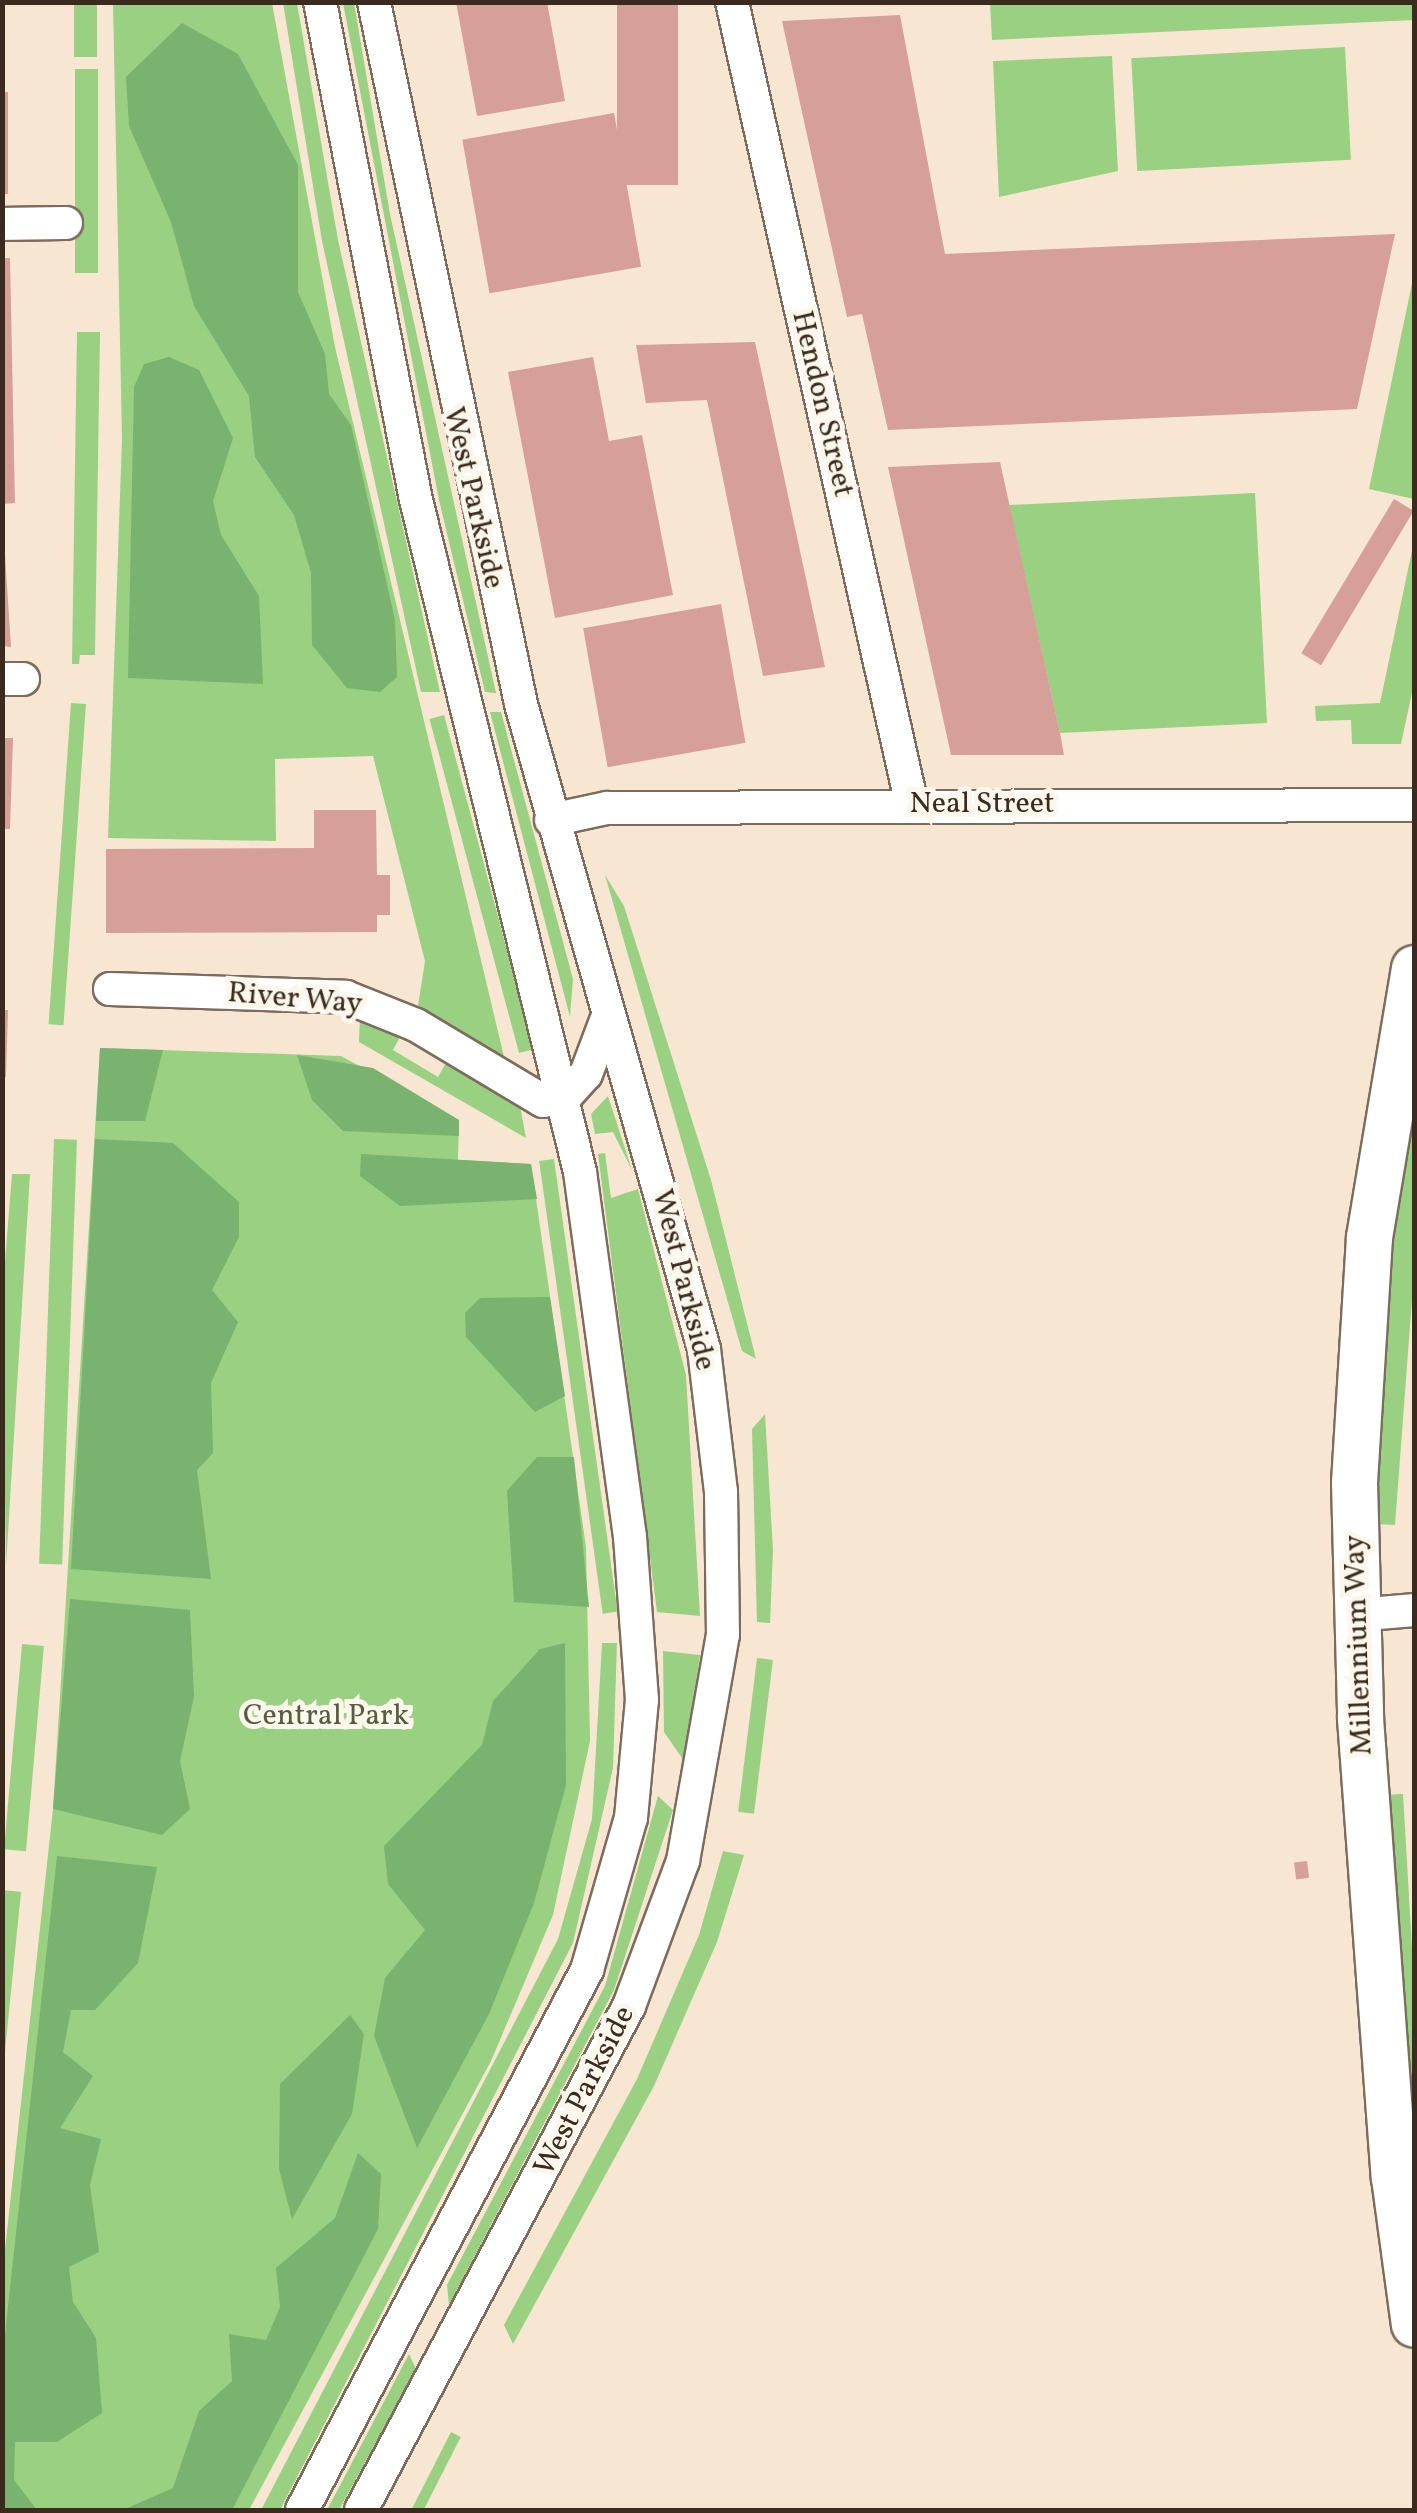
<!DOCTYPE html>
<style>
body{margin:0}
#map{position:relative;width:1417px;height:2513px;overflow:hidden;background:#f7e7d2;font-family:Vollkorn,serif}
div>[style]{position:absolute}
.green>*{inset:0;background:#99d081;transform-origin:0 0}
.forest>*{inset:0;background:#7ab26f}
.building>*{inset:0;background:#d69f98;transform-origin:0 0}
.roads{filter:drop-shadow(2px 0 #7d6c5d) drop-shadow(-2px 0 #7d6c5d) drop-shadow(0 2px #7d6c5d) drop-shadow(0 -2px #7d6c5d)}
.street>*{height:32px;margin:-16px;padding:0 16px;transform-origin:16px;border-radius:16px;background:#fff}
.secondary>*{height:45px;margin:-22.5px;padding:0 22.5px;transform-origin:22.5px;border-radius:22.5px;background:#fff}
span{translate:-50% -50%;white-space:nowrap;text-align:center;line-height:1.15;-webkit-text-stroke:10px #fbf7ec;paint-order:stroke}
.street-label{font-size:30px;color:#3b2a1e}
.park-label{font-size:30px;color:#575c3c}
.frame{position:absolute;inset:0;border:5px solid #3b2a1e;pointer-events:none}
</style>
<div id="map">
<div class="green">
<div style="clip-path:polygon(1414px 2px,1414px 20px,992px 40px,990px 3px)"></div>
<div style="left:74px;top:3px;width:23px;height:54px"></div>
<div style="clip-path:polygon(113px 3px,272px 3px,335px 347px,505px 1061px,418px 1006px,425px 961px,373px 756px,275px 759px,276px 841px,108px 838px,122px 439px)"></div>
<div style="clip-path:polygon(283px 3px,297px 3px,338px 240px,440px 692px,421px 692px,322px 241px)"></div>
<div style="clip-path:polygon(343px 3px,354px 3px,390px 214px,496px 693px,485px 692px,439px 500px)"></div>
<div style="left:1345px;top:47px;width:113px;height:214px;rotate:87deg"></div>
<div style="clip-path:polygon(1112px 56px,1118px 171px,999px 197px,993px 61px)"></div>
<div style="left:75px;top:69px;width:23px;height:204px"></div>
<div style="clip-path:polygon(1414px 274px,1414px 499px,1369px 489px)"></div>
<div style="clip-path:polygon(77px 332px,100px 332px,95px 655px,80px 655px,79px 664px,72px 664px)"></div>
<div style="clip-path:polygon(1255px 493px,1267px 723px,1060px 733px,1009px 505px)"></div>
<div style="clip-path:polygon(1414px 541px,1414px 683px,1401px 744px,1352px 744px,1351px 720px,1316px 721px,1315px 706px,1380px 703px)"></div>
<div style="left:71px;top:703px;width:15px;height:322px;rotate:4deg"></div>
<div style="clip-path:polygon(490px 712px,501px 712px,573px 979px,570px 1017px)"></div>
<div style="left:444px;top:715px;width:346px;height:15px;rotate:75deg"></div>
<div style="clip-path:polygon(605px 875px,624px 906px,711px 1180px,756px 1359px,742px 1351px)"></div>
<div style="clip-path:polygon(360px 1014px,402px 1033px,393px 1050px,438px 1077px,447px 1061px,520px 1106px,526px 1138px,359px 1042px)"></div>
<div style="clip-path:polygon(100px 1048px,341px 1056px,459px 1120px,458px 1160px,531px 1164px,586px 1547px,590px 1741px,553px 1915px,491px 2061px,249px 2510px,3px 2510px,3px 2268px,53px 1809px)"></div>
<div style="clip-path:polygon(1414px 1074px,1414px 1273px,1395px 1525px,1374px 1524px,1389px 1262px)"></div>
<div style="clip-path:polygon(608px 1096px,632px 1170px,613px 1132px,595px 1134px,591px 1114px)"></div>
<div style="left:54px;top:1139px;width:23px;height:425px;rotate:2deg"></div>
<div style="clip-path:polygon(605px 1153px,611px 1198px,638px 1189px,686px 1375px,700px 1616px,657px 1612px,598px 1154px)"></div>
<div style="left:554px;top:1159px;width:457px;height:15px;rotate:82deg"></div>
<div style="clip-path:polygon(12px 1174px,30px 1174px,6px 1566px,2px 1298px)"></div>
<div style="clip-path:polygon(765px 1414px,773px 1550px,770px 1623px,757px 1622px,752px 1429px)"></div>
<div style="clip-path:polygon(602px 1643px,617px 1643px,613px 1768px,573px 1943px,280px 2510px,261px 2510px,558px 1939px,592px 1819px)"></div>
<div style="left:22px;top:1644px;width:22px;height:206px;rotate:5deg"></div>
<div style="clip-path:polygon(663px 1651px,700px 1655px,684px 1761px,664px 1732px)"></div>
<div style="left:757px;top:1658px;width:16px;height:155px;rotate:7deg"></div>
<div style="clip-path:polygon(1403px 1794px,1414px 1982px,1414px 2191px,1384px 1795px)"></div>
<div style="clip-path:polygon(658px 1796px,673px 1810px,614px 1990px,449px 2305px,447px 2285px,605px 1986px)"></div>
<div style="clip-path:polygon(723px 1851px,744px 1855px,717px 1942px,654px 2086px,513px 2344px,504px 2325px,637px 2079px,699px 1935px)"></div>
<div style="clip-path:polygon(3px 1890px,21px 1892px,3px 2071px,2px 1890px)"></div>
<div style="clip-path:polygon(409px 2354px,416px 2369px,339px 2510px,327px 2510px)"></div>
<div style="left:451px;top:2432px;width:11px;height:90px;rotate:27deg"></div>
</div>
<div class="forest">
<div style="clip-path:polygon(182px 23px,238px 54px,298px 165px,298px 292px,325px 354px,329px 394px,351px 425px,395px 620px,397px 677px,380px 692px,347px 688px,312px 645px,311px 573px,294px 515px,255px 457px,249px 396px,194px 306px,171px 222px,129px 126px,126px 77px)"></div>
<div style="clip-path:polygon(169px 357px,199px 370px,233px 438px,213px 501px,221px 535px,259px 596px,263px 684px,128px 678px,134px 387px,144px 364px)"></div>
<div style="clip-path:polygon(100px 1048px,163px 1050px,145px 1121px,96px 1121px)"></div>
<div style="clip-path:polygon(297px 1055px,373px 1068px,459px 1120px,459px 1136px,343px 1131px,312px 1100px)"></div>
<div style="clip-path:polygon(95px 1139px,173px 1143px,239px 1202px,239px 1237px,212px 1290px,238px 1322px,211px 1383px,213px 1453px,197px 1470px,211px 1579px,71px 1569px)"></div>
<div style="clip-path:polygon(361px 1154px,531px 1164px,537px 1199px,400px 1206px,360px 1176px)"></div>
<div style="clip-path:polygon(550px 1297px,565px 1396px,535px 1412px,466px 1337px,465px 1313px,480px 1298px)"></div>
<div style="clip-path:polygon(537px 1457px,574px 1457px,589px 1607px,514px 1602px,507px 1491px)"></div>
<div style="clip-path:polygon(70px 1599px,190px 1610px,194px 1697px,180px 1761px,190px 1809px,162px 1835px,53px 1809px)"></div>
<div style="clip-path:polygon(565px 1643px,566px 1785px,534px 1903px,489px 2014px,417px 2148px,374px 2036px,385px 1978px,425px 1930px,388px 1884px,384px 1846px,482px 1745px,493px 1701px,540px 1649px)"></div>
<div style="clip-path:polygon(57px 1856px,157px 1867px,138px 1963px,95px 2010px,71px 2010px,63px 2052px,93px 2076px,60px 2128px,101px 2139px,90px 2185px,99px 2252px,69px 2267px,73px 2302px,96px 2338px,102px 2413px,57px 2442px,15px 2442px,14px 2480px,37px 2510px,3px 2510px,3px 2353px)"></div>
<div style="clip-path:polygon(350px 2015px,364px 2034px,352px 2114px,292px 2219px,279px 2169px,280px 2084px)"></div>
<div style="clip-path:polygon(358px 2153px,381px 2174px,378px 2229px,232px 2510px,123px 2510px,173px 2488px,199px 2411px,232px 2381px,229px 2334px,266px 2340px,280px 2307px,276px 2268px,335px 2218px)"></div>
</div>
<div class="building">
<div style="clip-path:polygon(456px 2px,547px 2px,565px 101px,477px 116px)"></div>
<div style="left:617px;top:2px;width:61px;height:183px"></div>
<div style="clip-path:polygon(900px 15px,945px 254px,1395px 234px,1357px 409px,888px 430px,862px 314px,847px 317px,782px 21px)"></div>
<div style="left:2px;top:92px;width:6px;height:102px"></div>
<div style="left:614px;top:113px;width:156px;height:154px;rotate:80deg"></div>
<div style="clip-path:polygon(2px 258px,10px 258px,15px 503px,2px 504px)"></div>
<div style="clip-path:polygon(755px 342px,825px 667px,763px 676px,707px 400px,646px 403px,636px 345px)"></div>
<div style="clip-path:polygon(593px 357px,609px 441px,642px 435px,673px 595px,555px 618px,508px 372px)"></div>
<div style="clip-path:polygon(1000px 462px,1060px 733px,1064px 755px,951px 755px,888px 467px)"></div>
<div style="left:1394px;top:499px;width:23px;height:180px;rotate:31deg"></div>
<div style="clip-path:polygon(2px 555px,5px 555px,11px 647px,2px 646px)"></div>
<div style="left:721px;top:604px;width:141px;height:140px;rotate:80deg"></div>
<div style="clip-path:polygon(2px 738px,13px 738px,10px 829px,2px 829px)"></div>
<div style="clip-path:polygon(314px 810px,376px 810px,377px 875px,390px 875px,390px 915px,377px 915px,377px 932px,106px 933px,106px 849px,314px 848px)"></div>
<div style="clip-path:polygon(2px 1010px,8px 1010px,6px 1077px,2px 1077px)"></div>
<div style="left:1307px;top:1861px;width:17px;height:13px;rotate:83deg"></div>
</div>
<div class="roads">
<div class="street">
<div style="left:732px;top:2px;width:823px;rotate:77.37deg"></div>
<div style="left:2px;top:224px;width:64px;rotate:-0.9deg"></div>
<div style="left:2px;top:679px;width:21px"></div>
<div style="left:551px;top:820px;width:57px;rotate:-12.1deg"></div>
<div style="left:607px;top:808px;width:807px;rotate:-0.21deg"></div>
<div style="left:110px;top:989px;width:236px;rotate:1.9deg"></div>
<div style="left:346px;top:997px;width:75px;rotate:21.8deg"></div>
<div style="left:416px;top:1025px;width:148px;rotate:30.9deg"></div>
<div style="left:543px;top:1101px;width:22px;rotate:-10deg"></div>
<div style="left:565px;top:1097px;width:31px;rotate:-48deg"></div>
<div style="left:586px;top:1074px;width:60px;rotate:-69.4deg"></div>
<div style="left:1355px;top:1615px;width:59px;rotate:-4.8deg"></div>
<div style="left:302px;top:2510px;width:611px;rotate:-62.18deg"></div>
<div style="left:587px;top:1970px;width:158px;rotate:-73.9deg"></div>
<div style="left:631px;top:1818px;width:119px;rotate:-84.7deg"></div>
<div style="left:642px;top:1700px;width:163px;rotate:-94.2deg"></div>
<div style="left:630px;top:1537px;width:368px;rotate:-97.8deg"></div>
<div style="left:580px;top:1172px;width:692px;rotate:-103.71deg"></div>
<div style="left:416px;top:500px;width:507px;rotate:-100.91deg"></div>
<div style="left:361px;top:2510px;width:571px;rotate:-62deg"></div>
<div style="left:629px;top:2006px;width:155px;rotate:-69.6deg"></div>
<div style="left:683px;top:1861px;width:230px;rotate:-80deg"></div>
<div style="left:723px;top:1635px;width:143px;rotate:-90.8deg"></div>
<div style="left:721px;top:1492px;width:144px;rotate:-96.8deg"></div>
<div style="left:704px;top:1349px;width:670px;rotate:-105.84deg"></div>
<div style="left:521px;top:704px;width:717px;rotate:-101.83deg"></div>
</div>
<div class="secondary">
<div style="left:1414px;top:968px;width:273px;rotate:99.5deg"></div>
<div style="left:1369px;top:1237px;width:245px;rotate:93.5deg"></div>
<div style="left:1354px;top:1482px;width:236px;rotate:88.5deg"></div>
<div style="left:1360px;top:1718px;width:460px;rotate:85.8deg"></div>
<div style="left:1394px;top:2177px;width:148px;rotate:82.3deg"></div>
</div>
</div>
<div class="street-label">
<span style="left:822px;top:404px;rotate:77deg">Hendon Street</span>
<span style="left:473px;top:498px;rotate:77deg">West Parkside</span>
<span style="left:982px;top:804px">Neal Street</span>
<span style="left:295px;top:999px;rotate:5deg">River Way</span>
<span style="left:683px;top:1280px;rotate:76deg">West Parkside</span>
<span style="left:1359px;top:1645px;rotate:-92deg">Millennium Way</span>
<span style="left:585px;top:2091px;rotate:-63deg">West Parkside</span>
</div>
<div class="park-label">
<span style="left:326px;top:1716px">Central Park</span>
</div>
<div class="frame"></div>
</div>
